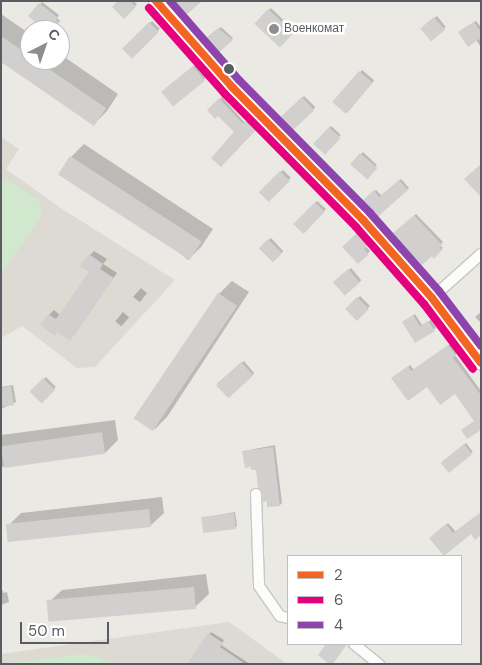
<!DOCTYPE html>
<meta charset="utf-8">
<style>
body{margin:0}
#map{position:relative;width:482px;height:665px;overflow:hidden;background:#eae9e4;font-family:"DM Sans",sans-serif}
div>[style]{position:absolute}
.education>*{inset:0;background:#dcdad3}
.green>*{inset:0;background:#d1e7ce}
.shadow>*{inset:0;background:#0003;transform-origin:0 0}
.building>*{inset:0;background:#d1d0ce;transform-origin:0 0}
.roads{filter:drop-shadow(1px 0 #c6c7c6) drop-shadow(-1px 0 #c6c7c6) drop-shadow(0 1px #c6c7c6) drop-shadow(0 -1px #c6c7c6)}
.street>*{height:10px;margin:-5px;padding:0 5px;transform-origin:5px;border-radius:5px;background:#fcfcfb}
.secondary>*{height:14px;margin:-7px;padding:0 7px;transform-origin:7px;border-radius:7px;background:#fcfcfb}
.bus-1>*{height:8px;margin:-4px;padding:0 4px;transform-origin:4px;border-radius:4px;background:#f26522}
.bus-2>*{height:8px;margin:-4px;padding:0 4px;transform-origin:4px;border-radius:4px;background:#e5007d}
.bus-3>*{height:8px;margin:-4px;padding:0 4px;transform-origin:4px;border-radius:4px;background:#8e44ad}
.dots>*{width:14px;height:14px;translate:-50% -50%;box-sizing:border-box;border:2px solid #fff;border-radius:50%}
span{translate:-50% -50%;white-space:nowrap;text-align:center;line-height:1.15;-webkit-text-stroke:5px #fff;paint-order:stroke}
.poi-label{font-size:12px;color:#595d62}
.left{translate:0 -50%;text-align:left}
.frame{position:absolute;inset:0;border:2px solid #595d62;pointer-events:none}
.legend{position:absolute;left:287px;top:555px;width:175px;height:90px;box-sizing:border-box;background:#fff;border:1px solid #bdbec0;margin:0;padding:6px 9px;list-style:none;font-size:15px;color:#595d62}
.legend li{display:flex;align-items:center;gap:10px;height:25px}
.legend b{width:25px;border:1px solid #bdbec0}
.north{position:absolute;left:20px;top:20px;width:50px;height:50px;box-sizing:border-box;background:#fff;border:1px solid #bdbec0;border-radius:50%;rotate:41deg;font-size:14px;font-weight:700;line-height:20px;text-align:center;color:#595d62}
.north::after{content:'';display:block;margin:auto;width:18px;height:22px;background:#8c8e90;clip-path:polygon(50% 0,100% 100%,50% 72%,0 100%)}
.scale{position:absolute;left:20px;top:622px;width:89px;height:22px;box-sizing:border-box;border:2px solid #595d62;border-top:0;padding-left:6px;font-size:15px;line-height:18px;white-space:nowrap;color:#595d62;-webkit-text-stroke:4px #fff;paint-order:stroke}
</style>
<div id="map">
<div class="education">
<div style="clip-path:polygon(1px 137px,19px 149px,6px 169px,59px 207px,175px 280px,95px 367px,77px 368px,22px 326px,1px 338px)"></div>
<div style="clip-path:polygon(229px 622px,287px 664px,1px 664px,1px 654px)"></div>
</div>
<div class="green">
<div style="clip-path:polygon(1px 181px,11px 182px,39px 200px,42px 215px,1px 275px)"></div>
<div style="clip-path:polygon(82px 654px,98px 657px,108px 664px,3px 664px)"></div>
</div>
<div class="shadow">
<div style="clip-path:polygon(119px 1px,133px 1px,137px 4px,124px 17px)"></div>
<div style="clip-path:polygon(42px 2px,59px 15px,57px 18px,60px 21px,52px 30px,47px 30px,30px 16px)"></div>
<div style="left:271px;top:8px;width:33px;height:21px;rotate:44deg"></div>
<div style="clip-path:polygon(1px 14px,30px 34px,30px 60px,60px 60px,60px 54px,118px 94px,107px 111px,94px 124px,1px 60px)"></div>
<div style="left:437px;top:16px;width:14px;height:20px;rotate:51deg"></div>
<div style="left:152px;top:21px;width:11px;height:40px;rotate:45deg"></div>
<div style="clip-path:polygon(476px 21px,481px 27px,481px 47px,476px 40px,461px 30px)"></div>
<div style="clip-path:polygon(221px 27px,233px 38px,218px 52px,207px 39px)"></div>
<div style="left:195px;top:65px;width:17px;height:40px;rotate:50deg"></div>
<div style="left:362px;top:70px;width:16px;height:42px;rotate:40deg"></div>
<div style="left:304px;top:96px;width:16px;height:35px;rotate:45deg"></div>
<div style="clip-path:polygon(222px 97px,245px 123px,248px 120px,256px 128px,221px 166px,236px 132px,218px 114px,209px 110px)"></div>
<div style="left:331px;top:126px;width:13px;height:25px;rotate:42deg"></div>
<div style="clip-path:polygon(84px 144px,213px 229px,201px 247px,188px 260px,71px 157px)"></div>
<div style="left:363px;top:152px;width:19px;height:16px;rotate:43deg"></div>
<div style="left:283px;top:170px;width:11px;height:31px;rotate:45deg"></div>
<div style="clip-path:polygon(401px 179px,409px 188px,376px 217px,362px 202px,376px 190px,382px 196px)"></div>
<div style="left:317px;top:201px;width:12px;height:32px;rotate:42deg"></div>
<div style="clip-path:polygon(416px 214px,443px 242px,440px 245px,443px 248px,436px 255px,393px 235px)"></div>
<div style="clip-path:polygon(363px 229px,372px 240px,365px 246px,370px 251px,358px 262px,344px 247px)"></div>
<div style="left:271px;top:238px;width:18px;height:15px;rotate:47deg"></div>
<div style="clip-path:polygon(94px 251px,107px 259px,103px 264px,117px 273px,74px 335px,49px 315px,54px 310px,60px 315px,91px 272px,90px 255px)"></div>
<div style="left:351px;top:268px;width:16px;height:22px;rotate:50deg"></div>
<div style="clip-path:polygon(232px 281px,249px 292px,167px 417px,154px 430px,219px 294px)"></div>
<div style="clip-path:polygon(141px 288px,147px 293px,140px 302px,133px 297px)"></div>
<div style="left:360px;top:296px;width:14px;height:18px;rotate:45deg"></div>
<div style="left:123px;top:312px;width:8px;height:12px;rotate:40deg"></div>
<div style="clip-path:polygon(481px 312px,481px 323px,475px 317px)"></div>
<div style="clip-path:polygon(415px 314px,422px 325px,431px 320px,436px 328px,416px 341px,405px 321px)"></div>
<div style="clip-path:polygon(450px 344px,457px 353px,455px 355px,481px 391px,481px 428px,455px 392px,395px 377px,410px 365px,414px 370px)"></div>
<div style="left:244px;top:361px;width:16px;height:35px;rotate:50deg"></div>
<div style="left:46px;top:377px;width:14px;height:21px;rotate:45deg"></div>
<div style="clip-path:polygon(13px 385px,16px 402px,1px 409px,1px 387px)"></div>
<div style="clip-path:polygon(115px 420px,118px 440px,105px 453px,1px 467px,1px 435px)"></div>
<div style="left:466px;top:443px;width:11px;height:30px;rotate:52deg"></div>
<div style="clip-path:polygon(275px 445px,282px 503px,280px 505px,268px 500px,257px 468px,244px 451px)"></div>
<div style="clip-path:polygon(162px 497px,164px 513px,150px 526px,8px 526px,21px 513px)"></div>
<div style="clip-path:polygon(235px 512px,237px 526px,235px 528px,202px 518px)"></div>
<div style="clip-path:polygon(448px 523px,456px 532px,471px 533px,431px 538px)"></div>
<div style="clip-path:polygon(206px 574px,209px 594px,195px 607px,48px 603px,62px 590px)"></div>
<div style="clip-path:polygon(1px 588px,4px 593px,7px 592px,9px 602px,1px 605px)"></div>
<div style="clip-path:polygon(211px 632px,224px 640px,221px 645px,250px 664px,190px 662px)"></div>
</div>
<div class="building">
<div style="clip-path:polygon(118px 1px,130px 1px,136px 7px,124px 19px,112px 7px)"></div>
<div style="clip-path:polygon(178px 1px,202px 1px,184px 17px,173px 5px)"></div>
<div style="clip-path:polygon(39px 3px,58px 18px,56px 20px,59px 23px,53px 30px,45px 30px,28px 16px)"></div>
<div style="left:268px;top:9px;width:35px;height:20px;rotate:43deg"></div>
<div style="left:434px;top:17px;width:17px;height:18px;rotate:50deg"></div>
<div style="left:149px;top:22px;width:14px;height:38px;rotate:45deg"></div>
<div style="clip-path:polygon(474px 22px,481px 32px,481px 38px,468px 47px,458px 32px)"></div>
<div style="clip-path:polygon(218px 28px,233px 40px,218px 53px,205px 39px)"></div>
<div style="clip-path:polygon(1px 36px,30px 56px,30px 60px,36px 60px,106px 108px,94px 126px,1px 62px)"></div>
<div style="left:193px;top:66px;width:19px;height:41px;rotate:51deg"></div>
<div style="left:359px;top:71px;width:18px;height:41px;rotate:41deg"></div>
<div style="left:302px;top:97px;width:18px;height:34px;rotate:47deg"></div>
<div style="clip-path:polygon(219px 98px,243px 124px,245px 121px,256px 130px,221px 167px,211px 158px,234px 132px,218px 116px,215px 119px,207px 110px)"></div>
<div style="left:329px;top:127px;width:16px;height:23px;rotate:43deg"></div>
<div style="left:360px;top:153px;width:23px;height:15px;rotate:41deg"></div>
<div style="left:70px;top:156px;width:157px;height:22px;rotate:33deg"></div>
<div style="clip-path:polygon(481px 164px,481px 197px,464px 179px)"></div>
<div style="left:280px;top:171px;width:14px;height:30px;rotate:45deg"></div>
<div style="clip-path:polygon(399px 180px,408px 190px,375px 219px,361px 202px,374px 190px,379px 197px)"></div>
<div style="left:315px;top:202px;width:14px;height:31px;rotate:45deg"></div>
<div style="clip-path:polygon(414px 215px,442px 245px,440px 248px,442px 250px,434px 259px,432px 256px,422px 265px,391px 235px)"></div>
<div style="clip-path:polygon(360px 230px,371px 242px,364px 249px,369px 254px,358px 264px,342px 247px)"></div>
<div style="left:268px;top:239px;width:20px;height:13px;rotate:45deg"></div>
<div style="clip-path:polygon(89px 254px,103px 264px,100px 269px,114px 278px,70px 341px,57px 332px,55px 336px,40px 325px,48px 314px,56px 319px,89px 272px,80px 266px)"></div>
<div style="left:348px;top:269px;width:18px;height:20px;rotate:49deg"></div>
<div style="left:218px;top:293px;width:23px;height:151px;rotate:34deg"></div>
<div style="left:357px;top:297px;width:17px;height:17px;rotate:45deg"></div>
<div style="clip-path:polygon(413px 315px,420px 326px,428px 321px,435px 331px,415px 343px,402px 322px)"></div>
<div style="clip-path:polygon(448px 345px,456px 356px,453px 358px,481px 395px,481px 430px,467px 439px,461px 430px,474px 421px,455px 394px,440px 405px,427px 387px,408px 401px,391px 378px,408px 366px,411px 371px)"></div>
<div style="left:241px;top:362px;width:18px;height:34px;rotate:47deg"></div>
<div style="left:43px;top:378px;width:17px;height:19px;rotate:45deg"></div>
<div style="clip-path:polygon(11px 386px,14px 405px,1px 407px,1px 388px)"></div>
<div style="left:102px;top:432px;width:22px;height:102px;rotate:82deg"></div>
<div style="left:464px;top:444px;width:13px;height:30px;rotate:51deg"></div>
<div style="clip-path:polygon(273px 447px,280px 506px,267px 507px,267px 501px,263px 502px,262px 491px,258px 488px,256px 470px,251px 470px,251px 467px,245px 468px,242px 451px)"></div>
<div style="left:149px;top:509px;width:18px;height:144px;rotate:84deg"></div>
<div style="clip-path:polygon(481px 512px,481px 535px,475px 540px,471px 534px,444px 556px,429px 538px,446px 524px,453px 533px)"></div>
<div style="left:234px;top:513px;width:16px;height:33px;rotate:83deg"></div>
<div style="left:194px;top:587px;width:22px;height:148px;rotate:85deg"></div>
<div style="clip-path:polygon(208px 633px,223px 643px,220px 647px,245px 664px,187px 664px)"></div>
<div style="clip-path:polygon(326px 644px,347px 644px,333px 664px,329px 664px,318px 655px)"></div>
</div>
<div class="roads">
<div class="street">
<div style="left:432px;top:298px;width:66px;rotate:-41.9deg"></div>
<div style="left:256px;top:494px;width:92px;rotate:88.1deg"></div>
<div style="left:259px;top:586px;width:37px;rotate:55deg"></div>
<div style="left:280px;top:616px;width:8px;rotate:14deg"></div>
<div style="left:354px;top:644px;width:32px;rotate:39deg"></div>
</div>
<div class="secondary">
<div style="left:156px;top:1px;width:115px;rotate:48.5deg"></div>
<div style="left:232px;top:87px;width:187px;rotate:45.4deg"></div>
<div style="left:363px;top:220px;width:104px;rotate:48.5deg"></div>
<div style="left:432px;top:298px;width:81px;rotate:53deg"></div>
</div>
</div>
<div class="bus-1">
<div style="left:156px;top:1px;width:115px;rotate:48.5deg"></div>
<div style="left:232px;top:87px;width:187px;rotate:45.4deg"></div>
<div style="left:363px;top:220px;width:104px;rotate:48.5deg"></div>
<div style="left:432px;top:298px;width:81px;rotate:53deg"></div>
</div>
<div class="bus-2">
<div style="left:149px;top:8px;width:115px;rotate:48.5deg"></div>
<div style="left:225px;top:94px;width:187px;rotate:45.4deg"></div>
<div style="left:356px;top:227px;width:103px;rotate:48.6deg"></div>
<div style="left:424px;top:304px;width:81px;rotate:53deg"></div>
</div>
<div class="bus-3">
<div style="left:170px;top:1px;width:105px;rotate:48.9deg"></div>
<div style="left:239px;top:80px;width:187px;rotate:45.4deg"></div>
<div style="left:370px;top:213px;width:104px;rotate:48.5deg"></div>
<div style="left:439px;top:291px;width:69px;rotate:52.6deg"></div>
</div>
<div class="dots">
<div style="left:274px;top:29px;background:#8c8e90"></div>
<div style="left:229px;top:69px;background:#595d62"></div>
</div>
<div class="poi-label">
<span class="left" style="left:284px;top:29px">Военкомат</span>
</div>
<div class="frame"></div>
<ul class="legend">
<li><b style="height:6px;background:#f26522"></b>2</li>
<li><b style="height:6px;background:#e5007d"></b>6</li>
<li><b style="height:6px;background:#8e44ad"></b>4</li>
</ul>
<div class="north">С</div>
<div class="scale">50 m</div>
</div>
